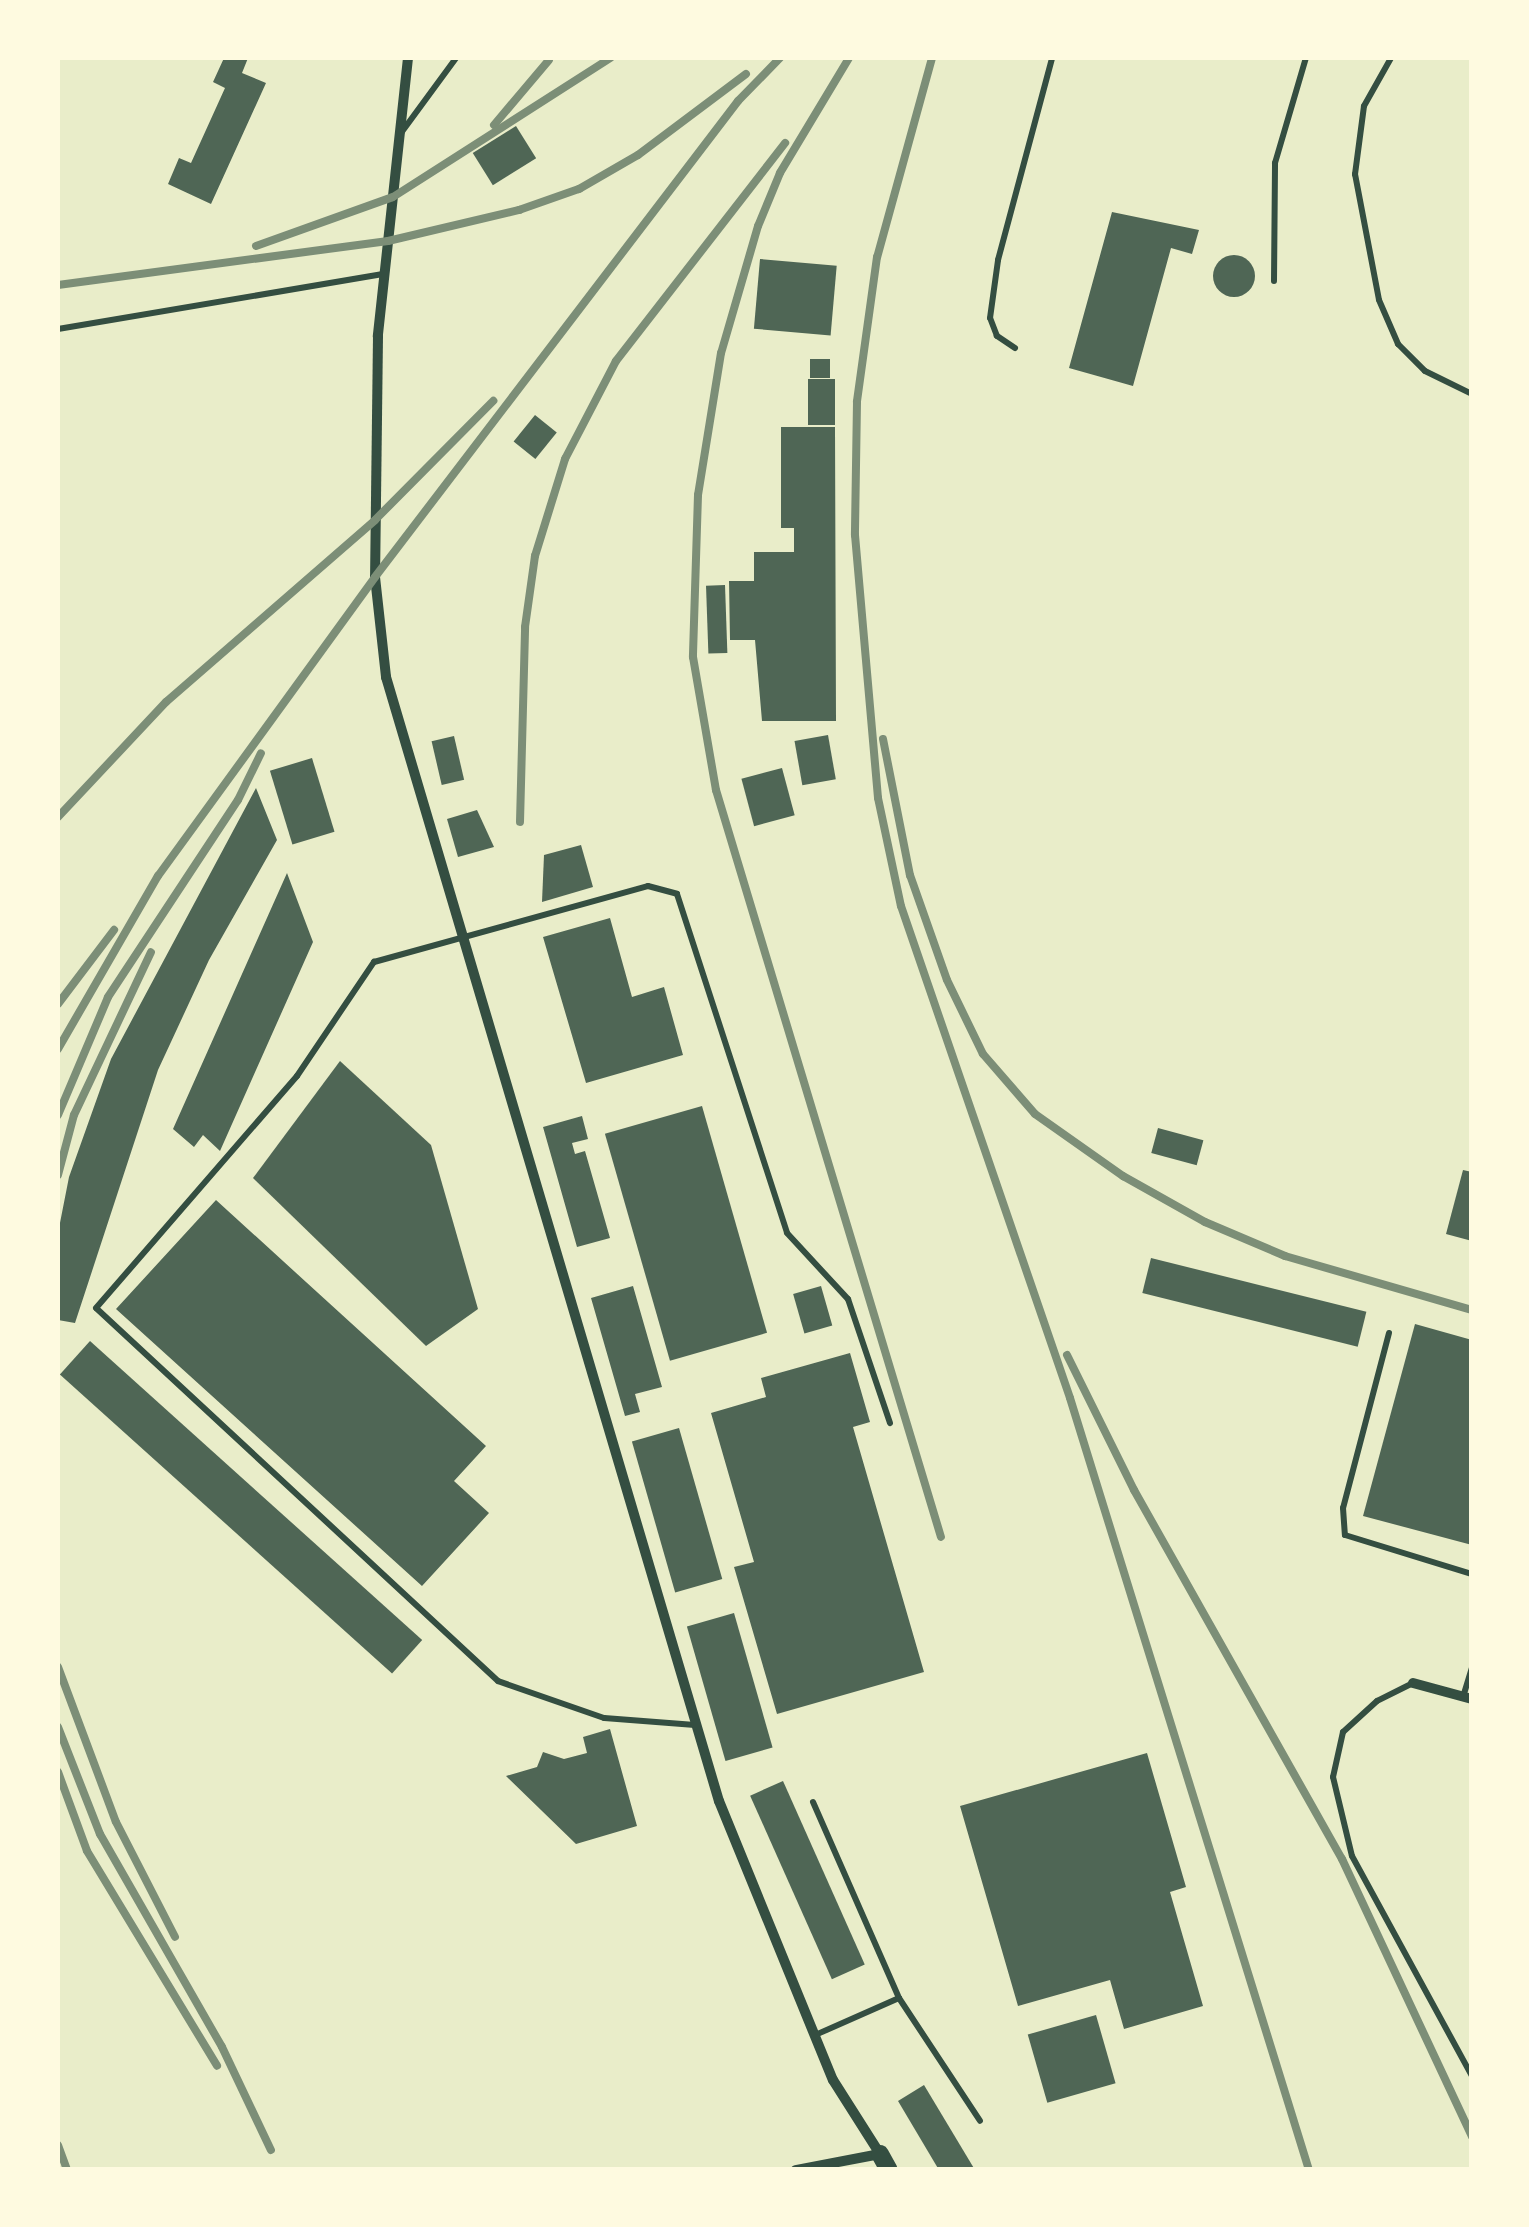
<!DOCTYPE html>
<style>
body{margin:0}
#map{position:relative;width:1529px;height:2227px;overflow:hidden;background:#e9edc9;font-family:Lato,sans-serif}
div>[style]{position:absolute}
.building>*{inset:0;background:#4f6655;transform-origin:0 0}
.round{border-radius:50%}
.service>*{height:6px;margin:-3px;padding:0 3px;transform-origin:3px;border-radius:3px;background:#344e41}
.minor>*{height:10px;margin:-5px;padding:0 5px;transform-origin:5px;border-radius:5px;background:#344e41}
.tertiary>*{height:18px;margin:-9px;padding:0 9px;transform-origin:9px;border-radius:9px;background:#344e41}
.rail>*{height:8px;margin:-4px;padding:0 4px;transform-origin:4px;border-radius:4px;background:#7c8e77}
span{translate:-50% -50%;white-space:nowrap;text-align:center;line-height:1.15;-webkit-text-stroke:8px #fefae0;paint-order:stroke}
.frame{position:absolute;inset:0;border:60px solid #fefae0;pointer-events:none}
</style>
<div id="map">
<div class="building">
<div style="clip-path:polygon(224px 58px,248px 58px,242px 73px,266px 83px,211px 204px,168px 184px,179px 158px,191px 163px,225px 88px,213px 82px)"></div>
<div style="left:516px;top:126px;width:38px;height:51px;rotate:58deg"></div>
<div style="clip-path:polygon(1112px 212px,1199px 230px,1192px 254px,1171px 248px,1133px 386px,1069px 368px)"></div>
<div class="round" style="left:1213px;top:255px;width:42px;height:42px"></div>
<div style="left:760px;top:259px;width:77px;height:70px;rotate:5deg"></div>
<div style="left:810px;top:359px;width:20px;height:19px"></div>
<div style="left:808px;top:379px;width:27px;height:46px"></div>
<div style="left:535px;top:415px;width:28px;height:34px;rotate:39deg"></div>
<div style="clip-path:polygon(781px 427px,835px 427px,836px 721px,762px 721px,755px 640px,730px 640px,729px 581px,754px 581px,754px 552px,794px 552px,794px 528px,781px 528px)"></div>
<div style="left:725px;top:585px;width:68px;height:19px;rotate:88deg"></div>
<div style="left:828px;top:735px;width:45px;height:34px;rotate:80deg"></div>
<div style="left:454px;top:736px;width:45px;height:23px;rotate:77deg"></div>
<div style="left:312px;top:758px;width:77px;height:44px;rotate:73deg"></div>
<div style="left:782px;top:768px;width:49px;height:42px;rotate:75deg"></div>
<div style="clip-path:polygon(256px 788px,277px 840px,209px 960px,158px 1070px,75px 1323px,58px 1320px,58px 1233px,69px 1177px,111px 1059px)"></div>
<div style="clip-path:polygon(477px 810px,494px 847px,458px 857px,447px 819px)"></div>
<div style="clip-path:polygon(581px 845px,593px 887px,542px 902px,544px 855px)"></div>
<div style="clip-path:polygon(287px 873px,313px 942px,220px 1151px,203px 1135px,194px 1147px,173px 1129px)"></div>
<div style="clip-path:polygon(610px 918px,632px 997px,664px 987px,683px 1055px,586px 1083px,543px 937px)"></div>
<div style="clip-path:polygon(340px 1061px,431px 1145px,478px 1309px,426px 1346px,253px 1178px)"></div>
<div style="left:702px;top:1106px;width:236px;height:101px;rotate:74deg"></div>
<div style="clip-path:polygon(582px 1116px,588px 1139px,572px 1143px,575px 1154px,585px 1151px,610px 1238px,577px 1247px,543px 1127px)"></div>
<div style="left:1158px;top:1128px;width:47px;height:26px;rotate:15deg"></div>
<div style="clip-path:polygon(1463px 1170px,1472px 1172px,1472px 1241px,1446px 1234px)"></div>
<div style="clip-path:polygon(216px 1200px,486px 1446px,454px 1481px,489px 1513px,422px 1586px,116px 1309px)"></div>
<div style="left:1151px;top:1258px;width:222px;height:36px;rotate:14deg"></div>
<div style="clip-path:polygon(633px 1286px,662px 1387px,635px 1394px,640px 1412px,625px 1416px,591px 1298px)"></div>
<div style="left:821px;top:1286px;width:41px;height:29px;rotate:74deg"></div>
<div style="clip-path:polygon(1415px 1324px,1472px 1340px,1472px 1545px,1363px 1516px)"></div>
<div style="left:90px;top:1341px;width:447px;height:45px;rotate:42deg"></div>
<div style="clip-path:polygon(850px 1353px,870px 1422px,853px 1427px,924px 1672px,777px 1714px,734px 1567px,754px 1562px,711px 1413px,766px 1397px,761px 1378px)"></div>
<div style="left:679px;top:1428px;width:157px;height:49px;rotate:74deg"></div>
<div style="left:734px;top:1613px;width:140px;height:49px;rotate:74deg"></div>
<div style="clip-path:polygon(610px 1729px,637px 1826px,576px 1844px,506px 1776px,537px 1767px,543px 1752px,564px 1759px,587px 1753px,583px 1737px)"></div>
<div style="clip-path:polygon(1147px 1753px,1186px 1887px,1170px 1892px,1203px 2006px,1124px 2029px,1110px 1980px,1018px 2006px,960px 1806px)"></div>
<div style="left:783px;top:1781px;width:201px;height:36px;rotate:66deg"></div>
<div style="left:1096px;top:2015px;width:71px;height:71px;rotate:74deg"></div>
<div style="clip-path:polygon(924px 2085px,975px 2170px,939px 2170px,898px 2101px)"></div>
</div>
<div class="service">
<div style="left:1391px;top:58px;width:55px;rotate:119.4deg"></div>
<div style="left:1364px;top:106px;width:69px;rotate:97.5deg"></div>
<div style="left:1355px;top:174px;width:128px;rotate:79.2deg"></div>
<div style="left:1379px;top:300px;width:48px;rotate:66.6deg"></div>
<div style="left:1398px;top:344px;width:38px;rotate:45deg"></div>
<div style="left:1425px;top:371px;width:52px;rotate:26.1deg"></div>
<div style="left:401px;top:133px;width:93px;rotate:-53.7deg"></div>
<div style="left:1274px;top:281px;width:118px;rotate:-89.5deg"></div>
<div style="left:1275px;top:163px;width:109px;rotate:-73.6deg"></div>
<div style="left:58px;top:329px;width:331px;rotate:-9.6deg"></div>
<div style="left:1015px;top:348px;width:22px;rotate:-146deg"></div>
<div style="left:997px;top:336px;width:19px;rotate:-111deg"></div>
<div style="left:990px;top:318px;width:59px;rotate:-82.1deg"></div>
<div style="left:998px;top:260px;width:209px;rotate:-75deg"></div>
<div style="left:1389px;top:1333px;width:181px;rotate:104.7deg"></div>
<div style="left:1343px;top:1508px;width:27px;rotate:86deg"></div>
<div style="left:1345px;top:1535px;width:133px;rotate:17.1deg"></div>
<div style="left:1413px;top:1683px;width:40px;rotate:153.4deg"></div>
<div style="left:1377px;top:1701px;width:46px;rotate:137.6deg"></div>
<div style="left:1343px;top:1732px;width:46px;rotate:102.5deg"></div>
<div style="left:1333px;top:1777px;width:81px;rotate:76.5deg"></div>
<div style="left:1352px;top:1856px;width:251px;rotate:61.4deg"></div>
<div style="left:1463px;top:1697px;width:31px;rotate:-73deg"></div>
<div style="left:695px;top:1725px;width:91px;rotate:-175.6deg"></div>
<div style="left:604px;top:1718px;width:112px;rotate:-160.8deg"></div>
<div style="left:498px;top:1681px;width:548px;rotate:-137.14deg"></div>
<div style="left:96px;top:1308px;width:307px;rotate:-49.1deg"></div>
<div style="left:297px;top:1076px;width:138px;rotate:-56deg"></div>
<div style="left:374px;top:962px;width:284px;rotate:-15.5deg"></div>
<div style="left:648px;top:886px;width:30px;rotate:15deg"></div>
<div style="left:677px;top:894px;width:356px;rotate:72deg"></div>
<div style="left:787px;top:1233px;width:90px;rotate:47.3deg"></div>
<div style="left:848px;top:1299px;width:131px;rotate:71.3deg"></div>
<div style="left:813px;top:1802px;width:214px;rotate:66.3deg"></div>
<div style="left:899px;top:1998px;width:92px;rotate:156.2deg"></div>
<div style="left:899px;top:1998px;width:147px;rotate:56.6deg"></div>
</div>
<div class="minor">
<div style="left:408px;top:58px;width:280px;rotate:96.2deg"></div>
<div style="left:378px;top:336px;width:241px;rotate:90.7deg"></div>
<div style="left:375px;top:577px;width:101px;rotate:83.7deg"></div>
<div style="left:386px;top:677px;width:1172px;rotate:73.5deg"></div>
<div style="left:719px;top:1801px;width:301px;rotate:67.8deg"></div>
<div style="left:833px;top:2080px;width:88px;rotate:57.6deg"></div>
<div style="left:880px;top:2154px;width:86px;rotate:169.2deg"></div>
<div style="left:1413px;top:1683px;width:61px;rotate:15.2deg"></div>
</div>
<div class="tertiary">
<div style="left:880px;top:2154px;width:18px;rotate:61deg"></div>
</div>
<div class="rail">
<div style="left:849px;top:58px;width:134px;rotate:121deg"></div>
<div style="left:780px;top:173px;width:57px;rotate:112.5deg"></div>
<div style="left:758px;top:226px;width:132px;rotate:106.2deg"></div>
<div style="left:721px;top:353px;width:144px;rotate:99.2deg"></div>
<div style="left:698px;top:495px;width:162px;rotate:91.8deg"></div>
<div style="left:693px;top:657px;width:135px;rotate:80.2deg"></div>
<div style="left:716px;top:790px;width:780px;rotate:73.24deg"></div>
<div style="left:932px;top:58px;width:206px;rotate:105.4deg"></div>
<div style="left:877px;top:257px;width:146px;rotate:97.9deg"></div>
<div style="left:857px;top:402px;width:133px;rotate:90.9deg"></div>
<div style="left:855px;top:535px;width:264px;rotate:85deg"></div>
<div style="left:878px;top:798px;width:110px;rotate:78deg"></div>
<div style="left:901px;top:906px;width:520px;rotate:71.04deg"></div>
<div style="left:1070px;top:1398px;width:808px;rotate:72.8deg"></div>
<div style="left:494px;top:125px;width:85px;rotate:-49.8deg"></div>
<div style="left:256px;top:246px;width:145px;rotate:-19.7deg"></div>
<div style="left:393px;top:197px;width:258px;rotate:-32.6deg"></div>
<div style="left:58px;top:285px;width:333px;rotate:-7.6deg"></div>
<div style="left:388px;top:241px;width:135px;rotate:-13.3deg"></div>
<div style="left:519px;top:210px;width:64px;rotate:-19.3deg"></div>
<div style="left:579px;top:189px;width:68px;rotate:-30deg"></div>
<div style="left:638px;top:155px;width:135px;rotate:-36.9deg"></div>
<div style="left:883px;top:739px;width:139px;rotate:78.8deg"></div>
<div style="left:910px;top:875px;width:111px;rotate:70.6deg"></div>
<div style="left:947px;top:980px;width:82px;rotate:64.1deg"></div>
<div style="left:983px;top:1054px;width:79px;rotate:49.1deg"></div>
<div style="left:1035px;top:1114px;width:108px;rotate:35.2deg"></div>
<div style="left:1123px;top:1176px;width:94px;rotate:29.3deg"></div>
<div style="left:1205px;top:1222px;width:87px;rotate:23deg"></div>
<div style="left:1285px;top:1256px;width:195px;rotate:16.1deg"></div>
<div style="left:58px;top:817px;width:158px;rotate:-46.8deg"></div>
<div style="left:166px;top:702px;width:277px;rotate:-41deg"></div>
<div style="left:375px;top:520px;width:168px;rotate:-45.2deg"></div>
<div style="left:520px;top:822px;width:195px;rotate:-88.5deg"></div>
<div style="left:525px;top:627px;width:72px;rotate:-82deg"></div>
<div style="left:535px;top:556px;width:102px;rotate:-72.8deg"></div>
<div style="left:565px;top:459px;width:110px;rotate:-62.5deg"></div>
<div style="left:616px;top:361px;width:276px;rotate:-52.2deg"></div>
<div style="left:58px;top:1004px;width:93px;rotate:-52.9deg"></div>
<div style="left:58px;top:1049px;width:200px;rotate:-60deg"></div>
<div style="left:158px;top:876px;width:369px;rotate:-54deg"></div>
<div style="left:375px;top:577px;width:599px;rotate:-52.67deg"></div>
<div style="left:738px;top:101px;width:60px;rotate:-45.7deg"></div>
<div style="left:58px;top:1115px;width:128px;rotate:-67deg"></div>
<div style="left:108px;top:997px;width:236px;rotate:-56.6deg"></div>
<div style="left:238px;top:800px;width:52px;rotate:-63.9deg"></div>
<div style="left:58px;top:1175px;width:62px;rotate:-75.1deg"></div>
<div style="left:74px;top:1115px;width:180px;rotate:-64.7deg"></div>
<div style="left:1067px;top:1355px;width:151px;rotate:63.6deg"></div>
<div style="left:1134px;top:1490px;width:424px;rotate:60.6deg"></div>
<div style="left:1342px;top:1859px;width:307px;rotate:64.9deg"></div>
<div style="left:58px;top:1667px;width:165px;rotate:69.5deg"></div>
<div style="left:116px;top:1822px;width:129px;rotate:62.8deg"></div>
<div style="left:58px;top:1727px;width:115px;rotate:68.6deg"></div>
<div style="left:100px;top:1834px;width:245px;rotate:60.2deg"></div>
<div style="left:222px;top:2047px;width:114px;rotate:64.6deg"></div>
<div style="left:58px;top:1772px;width:84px;rotate:69.8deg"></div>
<div style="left:87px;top:1851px;width:251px;rotate:58.8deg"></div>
<div style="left:58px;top:2145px;width:27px;rotate:70deg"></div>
</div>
<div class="frame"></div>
</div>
